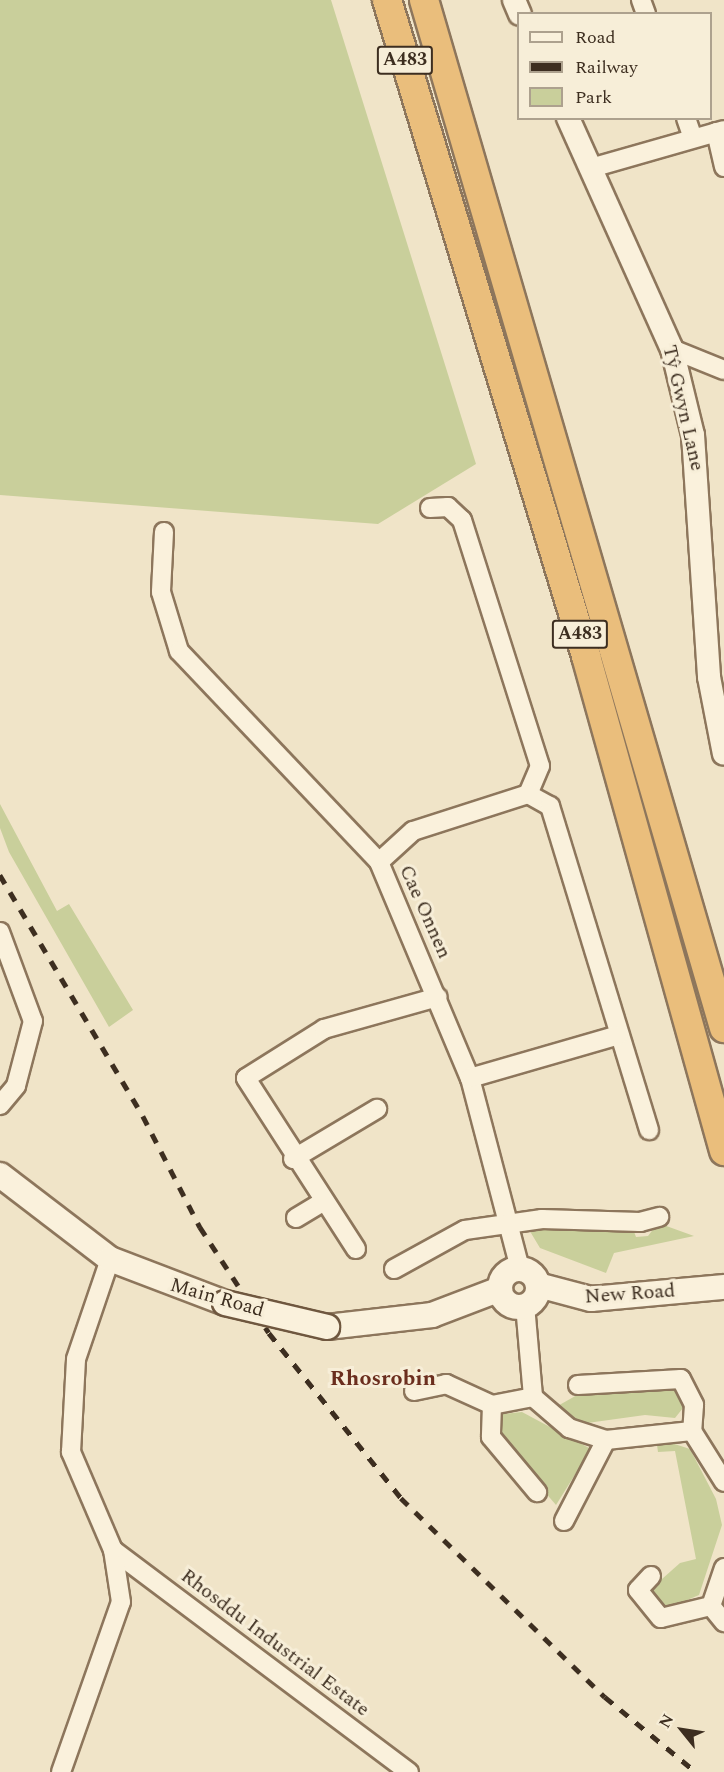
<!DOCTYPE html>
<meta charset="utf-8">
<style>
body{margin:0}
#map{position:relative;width:724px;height:1772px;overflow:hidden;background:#f0e4c8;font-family:Spectral,serif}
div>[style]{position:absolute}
.green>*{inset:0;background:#c9cf9b}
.roads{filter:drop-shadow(2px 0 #8d765c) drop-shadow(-2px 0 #8d765c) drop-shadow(0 2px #8d765c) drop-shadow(0 -2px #8d765c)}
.minor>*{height:18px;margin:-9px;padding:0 9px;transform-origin:9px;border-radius:9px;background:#faf1dc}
.tertiary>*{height:22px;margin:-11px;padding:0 11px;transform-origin:11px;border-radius:11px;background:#faf1dc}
.secondary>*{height:24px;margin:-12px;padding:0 12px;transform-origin:12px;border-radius:12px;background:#faf1dc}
.secondary>.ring{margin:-12px;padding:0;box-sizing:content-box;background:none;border:24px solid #faf1dc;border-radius:50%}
.trunk>*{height:28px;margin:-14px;padding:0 14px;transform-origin:14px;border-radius:14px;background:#eabe7c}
.rail>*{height:4.5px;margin-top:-2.25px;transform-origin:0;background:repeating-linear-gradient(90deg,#3d2e20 0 10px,transparent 0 20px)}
.bridges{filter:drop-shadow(2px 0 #6f573f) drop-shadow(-2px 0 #6f573f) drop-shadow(0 2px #6f573f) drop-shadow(0 -2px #6f573f)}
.secondary-bridge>*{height:24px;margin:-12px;padding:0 12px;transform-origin:12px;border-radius:12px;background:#faf1dc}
span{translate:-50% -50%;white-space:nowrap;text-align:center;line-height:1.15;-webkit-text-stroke:6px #f7eed8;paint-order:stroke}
.shield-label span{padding:2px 4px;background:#f7eed8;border:2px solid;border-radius:4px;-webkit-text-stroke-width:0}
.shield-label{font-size:18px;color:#3d2e20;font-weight:700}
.street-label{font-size:20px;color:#3d2e20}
.quarter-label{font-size:22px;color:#6b2e1e;font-weight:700}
.legend{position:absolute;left:517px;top:12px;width:195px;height:108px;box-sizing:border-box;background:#f7eed8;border:2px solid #ada18e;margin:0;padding:8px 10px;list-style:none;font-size:18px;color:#3d2e20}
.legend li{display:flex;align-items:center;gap:12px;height:30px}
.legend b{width:30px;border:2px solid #ada18e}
.north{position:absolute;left:652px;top:1700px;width:60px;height:60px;-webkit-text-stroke:4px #f7eed8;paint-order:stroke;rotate:300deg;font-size:16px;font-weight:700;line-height:24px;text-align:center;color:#3d2e20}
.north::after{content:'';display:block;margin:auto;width:21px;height:27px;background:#3d2e20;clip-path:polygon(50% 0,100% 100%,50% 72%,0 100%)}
</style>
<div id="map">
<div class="green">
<div style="clip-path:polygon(0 0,331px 0,476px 464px,378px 524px,0 495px)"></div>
<div style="clip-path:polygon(0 804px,57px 911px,69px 904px,133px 1010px,109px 1027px,9px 852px,0 828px)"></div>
<div style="clip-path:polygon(658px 1223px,694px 1236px,614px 1253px,606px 1273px,540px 1248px,528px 1228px,557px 1224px,633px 1229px,636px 1237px,648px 1236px)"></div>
<div style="clip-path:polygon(678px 1386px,683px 1408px,675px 1418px,645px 1415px,580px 1424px,554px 1408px,586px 1390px)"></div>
<div style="clip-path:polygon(522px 1412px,591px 1449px,556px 1505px,502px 1442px,495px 1424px,502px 1414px)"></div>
<div style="clip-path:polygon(656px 1438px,690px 1449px,716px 1499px,722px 1525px,699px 1595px,664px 1610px,652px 1595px,653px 1587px,680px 1563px,696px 1559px,675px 1451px,658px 1452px)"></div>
</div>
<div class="roads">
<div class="minor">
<div style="left:641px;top:0;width:15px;rotate:70deg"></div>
<div style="left:686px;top:118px;width:21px;rotate:71deg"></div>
<div style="left:716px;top:132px;width:36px;rotate:77deg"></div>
<div style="left:591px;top:168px;width:138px;rotate:-15.9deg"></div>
<div style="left:672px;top:349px;width:56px;rotate:22deg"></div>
<div style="left:430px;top:508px;width:18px;rotate:-3deg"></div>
<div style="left:448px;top:507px;width:19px;rotate:43deg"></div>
<div style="left:462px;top:520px;width:258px;rotate:72.4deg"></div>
<div style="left:540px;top:766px;width:30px;rotate:113deg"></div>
<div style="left:164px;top:532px;width:60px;rotate:92.9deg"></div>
<div style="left:161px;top:592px;width:62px;rotate:73deg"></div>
<div style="left:179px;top:651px;width:291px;rotate:46.5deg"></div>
<div style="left:379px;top:862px;width:234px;rotate:67.2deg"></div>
<div style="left:470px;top:1078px;width:197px;rotate:75.3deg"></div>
<div style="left:379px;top:862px;width:46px;rotate:-42.4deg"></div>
<div style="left:413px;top:831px;width:121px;rotate:-17.8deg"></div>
<div style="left:528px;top:794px;width:25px;rotate:29deg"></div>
<div style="left:550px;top:806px;width:339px;rotate:73deg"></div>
<div style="left:0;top:932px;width:95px;rotate:69.7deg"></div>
<div style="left:33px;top:1021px;width:67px;rotate:104.7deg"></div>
<div style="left:16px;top:1086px;width:25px;rotate:130deg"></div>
<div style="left:470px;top:1078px;width:155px;rotate:-16.1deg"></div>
<div style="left:293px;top:1159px;width:98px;rotate:-30.8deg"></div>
<div style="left:296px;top:1218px;width:31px;rotate:-31deg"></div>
<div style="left:356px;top:1249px;width:203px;rotate:-122.8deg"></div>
<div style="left:246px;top:1078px;width:92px;rotate:-32.1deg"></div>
<div style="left:324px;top:1029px;width:118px;rotate:-15.7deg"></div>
<div style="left:394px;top:1269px;width:81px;rotate:-28.8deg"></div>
<div style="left:465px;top:1230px;width:78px;rotate:-8.1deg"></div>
<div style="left:542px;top:1219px;width:98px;rotate:1.8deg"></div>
<div style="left:640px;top:1222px;width:20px;rotate:-15deg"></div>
<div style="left:525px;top:1305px;width:92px;rotate:85deg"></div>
<div style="left:533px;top:1397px;width:48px;rotate:40.7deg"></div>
<div style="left:569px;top:1428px;width:39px;rotate:18deg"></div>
<div style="left:606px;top:1440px;width:86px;rotate:-6deg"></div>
<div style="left:692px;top:1431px;width:60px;rotate:57.9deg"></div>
<div style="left:578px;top:1385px;width:103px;rotate:-3.3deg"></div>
<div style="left:681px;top:1379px;width:29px;rotate:63deg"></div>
<div style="left:694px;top:1405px;width:26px;rotate:94deg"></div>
<div style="left:414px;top:1391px;width:33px;rotate:-12deg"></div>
<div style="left:446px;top:1384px;width:51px;rotate:24.5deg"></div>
<div style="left:492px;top:1405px;width:42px;rotate:-11deg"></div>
<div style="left:492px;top:1405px;width:32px;rotate:92deg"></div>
<div style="left:491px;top:1437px;width:72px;rotate:50.1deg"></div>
<div style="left:564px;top:1521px;width:91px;rotate:-62.6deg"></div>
<div style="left:113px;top:1550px;width:370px;rotate:36.9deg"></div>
<div style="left:724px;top:1568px;width:40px;rotate:108.9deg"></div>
<div style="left:711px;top:1606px;width:21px;rotate:51deg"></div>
<div style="left:651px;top:1576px;width:19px;rotate:133deg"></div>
<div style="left:638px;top:1590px;width:36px;rotate:51deg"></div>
<div style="left:661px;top:1618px;width:51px;rotate:-13.5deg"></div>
<div style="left:61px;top:1772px;width:180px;rotate:-70.6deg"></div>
<div style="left:121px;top:1602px;width:53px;rotate:-98.7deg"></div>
<div style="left:113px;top:1550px;width:107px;rotate:-113.2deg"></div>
<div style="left:71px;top:1452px;width:93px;rotate:-86.9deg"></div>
<div style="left:76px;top:1359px;width:106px;rotate:-71.2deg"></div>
</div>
<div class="tertiary">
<div style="left:514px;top:0;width:15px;rotate:67deg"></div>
<div style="left:568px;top:118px;width:253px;rotate:65.8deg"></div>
<div style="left:672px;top:349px;width:89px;rotate:76.3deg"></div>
<div style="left:693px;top:435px;width:243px;rotate:86.2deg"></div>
<div style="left:709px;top:677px;width:78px;rotate:79deg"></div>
</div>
<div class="secondary">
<div style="left:0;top:1175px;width:138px;rotate:37.4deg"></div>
<div style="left:110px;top:1259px;width:123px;rotate:20.9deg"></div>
<div class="ring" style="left:500px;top:1269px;width:14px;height:14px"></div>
<div style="left:538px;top:1285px;width:55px;rotate:14.8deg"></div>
<div style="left:591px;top:1299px;width:134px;rotate:-5.2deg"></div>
<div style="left:327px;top:1327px;width:106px;rotate:-6.5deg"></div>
<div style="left:432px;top:1315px;width:73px;rotate:-20.9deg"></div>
</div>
<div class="trunk">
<div style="left:387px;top:0;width:686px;rotate:73.12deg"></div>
<div style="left:586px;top:656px;width:514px;rotate:74.42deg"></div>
<div style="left:424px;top:0;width:1071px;rotate:73.73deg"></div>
</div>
</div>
<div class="rail">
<div style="left:0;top:875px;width:280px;rotate:59.3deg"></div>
<div style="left:143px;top:1116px;width:125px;rotate:62.8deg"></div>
<div style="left:200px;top:1227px;width:126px;rotate:56.9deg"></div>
<div style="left:269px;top:1333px;width:211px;rotate:51.3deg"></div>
<div style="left:401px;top:1498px;width:285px;rotate:44.3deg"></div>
<div style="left:605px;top:1697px;width:118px;rotate:39.5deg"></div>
</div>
<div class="bridges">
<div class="secondary-bridge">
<div style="left:225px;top:1303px;width:105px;rotate:13.2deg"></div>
</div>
</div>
<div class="shield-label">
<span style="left:405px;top:60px">A483</span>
<span style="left:580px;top:634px">A483</span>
</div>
<div class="street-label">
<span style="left:683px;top:408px;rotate:77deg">Tŷ Gwyn Lane</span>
<span style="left:425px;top:912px;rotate:66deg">Cae Onnen</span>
<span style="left:630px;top:1294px;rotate:-4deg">New Road</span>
<span style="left:217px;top:1298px;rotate:16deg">Main Road</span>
<span style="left:275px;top:1643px;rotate:37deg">Rhosddu Industrial Estate</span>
</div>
<div class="quarter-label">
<span style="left:383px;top:1379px">Rhosrobin</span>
</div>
<ul class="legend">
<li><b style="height:8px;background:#faf1dc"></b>Road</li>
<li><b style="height:8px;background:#3d2e20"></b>Railway</li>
<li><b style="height:16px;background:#c9cf9b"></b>Park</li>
</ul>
<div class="north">N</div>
</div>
